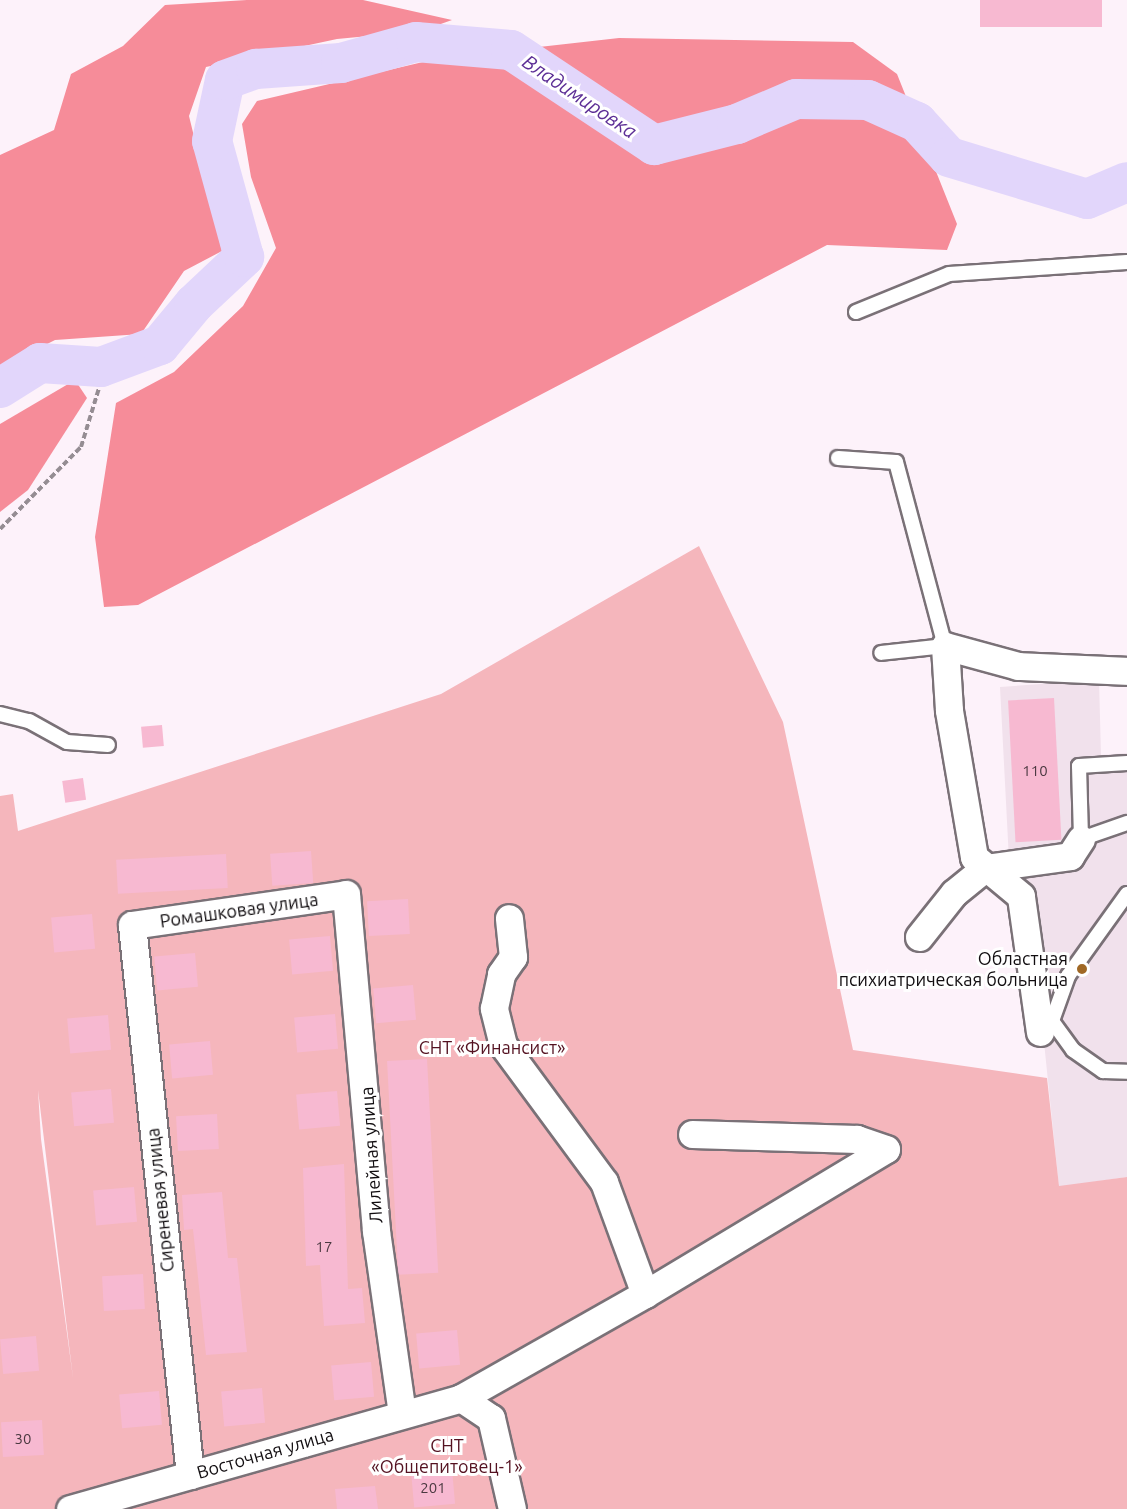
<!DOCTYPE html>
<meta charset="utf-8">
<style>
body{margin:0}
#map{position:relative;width:1127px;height:1509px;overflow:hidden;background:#fdf2fa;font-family:Ubuntu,sans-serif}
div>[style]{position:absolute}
.built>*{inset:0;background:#f1e1ec}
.green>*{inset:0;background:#f5b6bc}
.forest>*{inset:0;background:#f68c99}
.river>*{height:40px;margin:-20px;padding:0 20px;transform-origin:20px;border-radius:20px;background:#e2d6fb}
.building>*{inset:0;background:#f7b9d1;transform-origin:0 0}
.path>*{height:4px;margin-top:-2px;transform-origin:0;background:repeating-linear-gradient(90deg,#958d93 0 6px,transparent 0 9px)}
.roads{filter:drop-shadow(2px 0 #7a7177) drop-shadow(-2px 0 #7a7177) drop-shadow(0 2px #7a7177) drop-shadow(0 -2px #7a7177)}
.lane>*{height:14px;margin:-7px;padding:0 7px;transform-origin:7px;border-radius:7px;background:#fff}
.street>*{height:27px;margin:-13.5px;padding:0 13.5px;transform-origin:13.5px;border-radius:13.5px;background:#fff}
.dots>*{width:16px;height:16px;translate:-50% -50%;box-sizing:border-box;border:3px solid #fff;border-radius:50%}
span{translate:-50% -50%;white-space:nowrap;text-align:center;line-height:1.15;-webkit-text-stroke:6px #fff;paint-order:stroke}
.number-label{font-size:15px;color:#4a3840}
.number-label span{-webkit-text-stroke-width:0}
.street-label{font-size:18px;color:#110d10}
.poi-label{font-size:18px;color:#110d10}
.right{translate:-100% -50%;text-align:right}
.park-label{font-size:18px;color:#541221}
.water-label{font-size:20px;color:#5d2f96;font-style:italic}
</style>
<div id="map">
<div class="built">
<div style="clip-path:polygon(1099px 680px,1101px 755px,1127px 753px,1127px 1177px,1059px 1187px,1025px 859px,1009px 860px,1000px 687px)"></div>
</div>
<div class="green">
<div style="clip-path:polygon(evenodd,699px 546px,783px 722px,853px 1050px,1047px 1078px,1059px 1186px,1127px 1177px,1127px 1509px,0 1509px,0 796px,13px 794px,18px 831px,441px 694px,699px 546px,38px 1090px,73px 1378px,41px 1139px,38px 1090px)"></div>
</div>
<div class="forest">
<div style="clip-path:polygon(247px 0,363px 0,452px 20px,421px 31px,337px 39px,206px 67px,189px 116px,222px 251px,184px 271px,141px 334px,55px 340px,0 368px,0 155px,54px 130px,71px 74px,123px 46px,165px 5px)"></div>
<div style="clip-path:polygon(619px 38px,853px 42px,897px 74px,957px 224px,947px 250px,827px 245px,138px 605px,104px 607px,95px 537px,116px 403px,174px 372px,243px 306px,276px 248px,251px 177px,242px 124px,257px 101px,440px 58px)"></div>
<div style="clip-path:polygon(75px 380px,87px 398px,28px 490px,0 512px,0 424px)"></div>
</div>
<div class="river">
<div style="left:0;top:388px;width:47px;rotate:-32deg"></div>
<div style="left:40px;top:363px;width:61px;rotate:3.8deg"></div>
<div style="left:101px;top:367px;width:63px;rotate:-20.4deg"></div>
<div style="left:160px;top:345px;width:53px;rotate:-50.3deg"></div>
<div style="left:194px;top:304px;width:69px;rotate:-43.2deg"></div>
<div style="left:244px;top:257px;width:120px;rotate:-105.4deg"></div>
<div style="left:212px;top:141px;width:62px;rotate:-78deg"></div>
<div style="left:225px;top:80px;width:33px;rotate:-20deg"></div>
<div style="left:256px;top:69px;width:85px;rotate:-4deg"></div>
<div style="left:341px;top:63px;width:78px;rotate:-15.6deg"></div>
<div style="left:416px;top:42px;width:95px;rotate:4.8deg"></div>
<div style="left:511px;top:50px;width:172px;rotate:33.6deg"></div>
<div style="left:654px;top:145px;width:86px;rotate:-14.2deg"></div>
<div style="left:737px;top:124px;width:64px;rotate:-23deg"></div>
<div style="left:796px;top:99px;width:72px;rotate:0.8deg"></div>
<div style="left:868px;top:100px;width:54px;rotate:24.2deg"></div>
<div style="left:917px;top:122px;width:47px;rotate:47.6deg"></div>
<div style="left:949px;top:157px;width:144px;rotate:16.9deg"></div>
<div style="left:1087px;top:199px;width:43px;rotate:-23deg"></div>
</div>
<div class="building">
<div style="left:980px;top:0;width:122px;height:27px"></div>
<div style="left:1054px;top:698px;width:142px;height:46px;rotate:87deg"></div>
<div style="left:162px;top:725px;width:21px;height:21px;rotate:85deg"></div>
<div style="left:83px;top:778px;width:22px;height:21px;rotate:82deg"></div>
<div style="left:311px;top:851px;width:32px;height:41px;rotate:86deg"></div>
<div style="left:226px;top:854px;width:34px;height:110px;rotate:87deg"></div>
<div style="left:408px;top:899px;width:35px;height:41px;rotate:87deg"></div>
<div style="left:92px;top:914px;width:35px;height:41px;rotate:85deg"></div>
<div style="left:330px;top:936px;width:35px;height:41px;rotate:85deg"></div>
<div style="left:195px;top:953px;width:34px;height:41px;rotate:85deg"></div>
<div style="left:413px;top:985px;width:35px;height:40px;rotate:85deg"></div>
<div style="left:335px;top:1014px;width:35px;height:41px;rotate:85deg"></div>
<div style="left:108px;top:1015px;width:35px;height:41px;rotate:85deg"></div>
<div style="left:210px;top:1041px;width:34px;height:41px;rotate:85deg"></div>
<div style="left:427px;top:1059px;width:214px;height:40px;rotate:87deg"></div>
<div style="left:111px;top:1089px;width:34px;height:40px;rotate:85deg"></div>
<div style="left:337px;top:1091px;width:35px;height:41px;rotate:85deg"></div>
<div style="left:217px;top:1114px;width:35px;height:41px;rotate:87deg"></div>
<div style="clip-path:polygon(344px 1164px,348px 1289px,362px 1288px,365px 1323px,324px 1326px,320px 1265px,306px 1266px,303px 1168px)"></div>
<div style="left:134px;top:1187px;width:35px;height:41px;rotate:85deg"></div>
<div style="clip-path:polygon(222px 1192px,228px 1258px,237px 1258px,247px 1352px,206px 1355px,193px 1229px,184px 1230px,182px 1195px)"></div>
<div style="left:143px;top:1274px;width:35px;height:41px;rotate:87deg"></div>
<div style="left:457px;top:1330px;width:35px;height:41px;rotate:85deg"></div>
<div style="left:36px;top:1336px;width:35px;height:36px;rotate:85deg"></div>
<div style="left:371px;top:1362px;width:35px;height:40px;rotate:85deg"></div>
<div style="left:262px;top:1388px;width:35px;height:41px;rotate:85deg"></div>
<div style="left:159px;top:1391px;width:34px;height:40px;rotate:85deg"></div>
<div style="left:42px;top:1420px;width:35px;height:41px;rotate:87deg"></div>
<div style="left:452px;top:1469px;width:35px;height:41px;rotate:85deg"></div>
<div style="clip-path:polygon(375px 1486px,378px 1509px,337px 1509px,335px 1489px)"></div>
</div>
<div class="path">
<div style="left:0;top:529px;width:115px;rotate:-45.4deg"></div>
<div style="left:81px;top:447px;width:62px;rotate:-73deg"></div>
</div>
<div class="roads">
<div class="lane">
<div style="left:856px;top:312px;width:100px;rotate:-22.2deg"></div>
<div style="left:949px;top:274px;width:178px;rotate:-3.9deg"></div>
<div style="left:838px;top:458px;width:58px;rotate:3.9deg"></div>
<div style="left:896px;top:462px;width:190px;rotate:75.1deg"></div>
<div style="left:945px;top:646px;width:64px;rotate:173.8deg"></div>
<div style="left:0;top:714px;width:30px;rotate:14deg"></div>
<div style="left:29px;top:721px;width:43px;rotate:28.9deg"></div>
<div style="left:67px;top:742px;width:41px;rotate:4.2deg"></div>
<div style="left:1127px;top:763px;width:48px;rotate:176.4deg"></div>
<div style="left:1079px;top:766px;width:73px;rotate:88.4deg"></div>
<div style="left:1081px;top:839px;width:49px;rotate:-19.2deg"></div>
<div style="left:1052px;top:1021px;width:36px;rotate:54deg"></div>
<div style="left:1073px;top:1050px;width:37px;rotate:35deg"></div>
<div style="left:1103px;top:1071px;width:24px;rotate:2deg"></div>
<div style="left:1040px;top:1032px;width:16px;rotate:-43deg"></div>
<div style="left:1052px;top:1021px;width:48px;rotate:-70.4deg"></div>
<div style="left:1068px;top:976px;width:101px;rotate:-54.3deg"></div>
</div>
<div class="street">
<div style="left:919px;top:937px;width:56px;rotate:-51.5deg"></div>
<div style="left:954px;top:893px;width:40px;rotate:-39deg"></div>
<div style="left:985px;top:868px;width:86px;rotate:-8deg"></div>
<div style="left:1070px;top:856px;width:20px;rotate:-57deg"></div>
<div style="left:1040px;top:1032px;width:137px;rotate:-98deg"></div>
<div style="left:1021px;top:896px;width:61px;rotate:-140.3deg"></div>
<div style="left:974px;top:857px;width:149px;rotate:-99.7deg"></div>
<div style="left:949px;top:710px;width:64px;rotate:-93.6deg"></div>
<div style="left:945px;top:646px;width:76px;rotate:15.3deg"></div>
<div style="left:1018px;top:666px;width:109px;rotate:2.6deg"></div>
<div style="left:645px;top:1294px;width:281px;rotate:-31deg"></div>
<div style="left:886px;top:1149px;width:31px;rotate:-161deg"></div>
<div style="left:857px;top:1139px;width:165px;rotate:-178.3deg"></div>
<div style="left:461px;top:1398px;width:36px;rotate:34deg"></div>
<div style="left:491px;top:1418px;width:93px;rotate:77deg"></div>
<div style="left:190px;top:1475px;width:553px;rotate:-96.02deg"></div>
<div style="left:132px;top:925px;width:216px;rotate:-8.2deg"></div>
<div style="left:346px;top:894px;width:338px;rotate:84.9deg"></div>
<div style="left:376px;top:1231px;width:185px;rotate:81.9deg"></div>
<div style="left:70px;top:1509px;width:406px;rotate:-15.8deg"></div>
<div style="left:461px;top:1398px;width:211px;rotate:-29.5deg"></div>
<div style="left:645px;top:1294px;width:119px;rotate:-110.1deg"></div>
<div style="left:604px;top:1182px;width:170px;rotate:-126.4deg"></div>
<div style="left:503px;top:1045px;width:38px;rotate:-104deg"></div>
<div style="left:494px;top:1008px;width:35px;rotate:-78deg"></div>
<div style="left:501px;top:974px;width:21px;rotate:-55deg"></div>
<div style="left:513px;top:957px;width:39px;rotate:-96deg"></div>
</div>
</div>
<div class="dots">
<div style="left:1082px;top:969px;background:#a06825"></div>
</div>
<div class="number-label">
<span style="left:1035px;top:771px">110</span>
<span style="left:324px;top:1247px">17</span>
<span style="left:23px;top:1439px">30</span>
<span style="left:433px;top:1488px">201</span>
</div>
<div class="street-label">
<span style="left:239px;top:910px;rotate:-8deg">Ромашковая улица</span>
<span style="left:371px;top:1155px;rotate:-94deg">Лилейная улица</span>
<span style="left:160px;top:1200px;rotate:-96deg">Сиреневая улица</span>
<span style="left:265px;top:1453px;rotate:-16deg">Восточная улица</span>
</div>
<div class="poi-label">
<span class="right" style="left:1068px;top:969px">Областная<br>психиатрическая больница</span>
</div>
<div class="park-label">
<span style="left:492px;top:1047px">СНТ «Финансист»</span>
<span style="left:447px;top:1456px">СНТ<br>«Общепитовец-1»</span>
</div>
<div class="water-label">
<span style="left:580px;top:96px;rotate:34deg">Владимировка</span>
</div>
</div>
